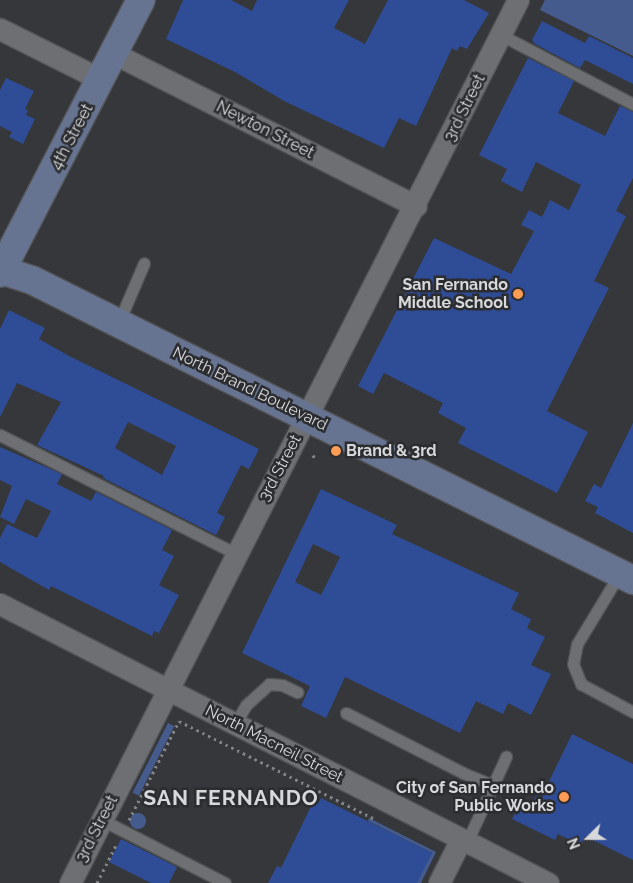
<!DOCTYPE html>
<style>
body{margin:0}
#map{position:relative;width:633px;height:883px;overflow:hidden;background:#36373a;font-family:Raleway,sans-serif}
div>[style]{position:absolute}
.green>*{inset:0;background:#455b8e;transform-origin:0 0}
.round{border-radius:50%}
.building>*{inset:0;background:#2f4c97}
.path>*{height:3px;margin-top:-1.5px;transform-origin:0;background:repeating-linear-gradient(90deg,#838487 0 2.5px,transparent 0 6.5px)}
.roads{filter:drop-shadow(1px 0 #525355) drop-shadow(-1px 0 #525355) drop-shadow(0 1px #525355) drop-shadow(0 -1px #525355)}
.lane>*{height:11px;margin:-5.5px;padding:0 5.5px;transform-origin:5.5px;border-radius:5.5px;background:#6d6f72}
.street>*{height:21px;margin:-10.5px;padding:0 10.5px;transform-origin:10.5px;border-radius:10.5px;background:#6d6f72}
.secondary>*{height:28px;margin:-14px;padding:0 14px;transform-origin:14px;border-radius:14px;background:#667391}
.dots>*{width:14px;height:14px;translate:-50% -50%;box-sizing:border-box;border:2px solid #2c2d30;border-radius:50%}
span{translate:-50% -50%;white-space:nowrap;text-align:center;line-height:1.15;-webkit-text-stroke:5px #2c2d30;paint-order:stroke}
.street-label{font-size:16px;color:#d7d8da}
.poi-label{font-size:16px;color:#d7d8da;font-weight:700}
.right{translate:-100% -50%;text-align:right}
.left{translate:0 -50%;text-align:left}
.district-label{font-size:21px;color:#d7d8da;font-weight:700;letter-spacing:1px}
.north{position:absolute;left:563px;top:813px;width:50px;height:50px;-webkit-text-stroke:4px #2c2d30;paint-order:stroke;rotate:248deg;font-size:14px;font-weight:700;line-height:20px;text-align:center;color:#d7d8da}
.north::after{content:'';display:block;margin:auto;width:18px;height:22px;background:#d7d8da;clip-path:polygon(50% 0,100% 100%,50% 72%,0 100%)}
</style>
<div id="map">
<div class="green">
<div style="clip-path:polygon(545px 0,633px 0,633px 56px,540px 10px)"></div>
<div style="left:168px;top:723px;width:7px;height:78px;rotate:27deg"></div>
<div class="round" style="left:130px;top:813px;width:16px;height:16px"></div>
<div style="clip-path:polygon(369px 818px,436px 852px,421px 883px,415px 883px,432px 853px,368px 821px)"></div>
</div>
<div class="building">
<div style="clip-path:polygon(183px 0,231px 0,252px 11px,257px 0,349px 0,334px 28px,365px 44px,388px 0,464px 0,489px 13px,467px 49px,460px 46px,457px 51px,452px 48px,416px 126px,399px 118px,384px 148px,286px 102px,235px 72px,166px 39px)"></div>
<div style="clip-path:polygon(542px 21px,585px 43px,589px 36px,633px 58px,633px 84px,585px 60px,580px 68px,535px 44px,532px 40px)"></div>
<div style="clip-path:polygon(528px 58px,574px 81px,558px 113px,605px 136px,620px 106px,633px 112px,633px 178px,616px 211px,626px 216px,594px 281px,609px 288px,547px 411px,588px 432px,557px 493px,458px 443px,466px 428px,438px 413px,443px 403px,384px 373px,373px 394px,358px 386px,434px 238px,511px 274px,534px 231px,521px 225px,529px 210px,542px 217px,550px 200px,569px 210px,581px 185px,536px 162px,522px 192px,501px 181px,507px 169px,479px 155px)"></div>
<div style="clip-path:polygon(6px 78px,34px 91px,25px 109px,28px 110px,26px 115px,35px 119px,23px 144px,9px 137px,12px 132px,0 126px,0 90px)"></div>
<div style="clip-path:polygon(evenodd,9px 310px,45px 328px,39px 339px,69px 356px,259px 449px,249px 469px,241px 465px,217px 513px,225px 517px,216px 535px,103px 478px,104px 476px,37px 445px,61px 402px,17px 383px,0 417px,0 329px,9px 310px,128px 422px,176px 446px,162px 475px,115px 448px,128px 422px)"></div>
<div style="clip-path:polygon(633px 423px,633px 533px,595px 513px,598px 507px,585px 501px,594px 484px,601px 488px)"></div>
<div style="clip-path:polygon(0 447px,62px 474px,57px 484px,91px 501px,96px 492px,172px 530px,162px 550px,174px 556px,159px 585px,179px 595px,159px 633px,154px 631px,152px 636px,51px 586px,49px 590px,0 562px,0 538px,7px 524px,37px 538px,51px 511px,26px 499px,14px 524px,0 517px,12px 486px,0 480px)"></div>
<div style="clip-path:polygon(evenodd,321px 489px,397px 525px,392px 534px,519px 593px,511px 609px,531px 619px,527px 628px,545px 637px,531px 665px,551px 674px,531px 715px,508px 703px,503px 714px,476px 701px,460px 733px,345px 677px,326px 718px,301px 706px,310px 686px,242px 653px,321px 489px,313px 544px,340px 557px,321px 595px,295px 582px,313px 544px)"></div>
<div style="clip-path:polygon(572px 734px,633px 764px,633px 860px,585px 836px,581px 845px,558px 834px,555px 840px,512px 819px,520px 803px,530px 808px,536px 795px,541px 798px)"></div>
<div style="clip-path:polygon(321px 798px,432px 853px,417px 883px,268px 883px,277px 866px,281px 868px,314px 800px,318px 803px)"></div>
<div style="clip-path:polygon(121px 839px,177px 867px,169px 883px,151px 883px,109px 862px)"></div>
</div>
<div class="path">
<div style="left:313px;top:455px;width:4px;rotate:63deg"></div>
<div style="left:129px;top:820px;width:111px;rotate:-63.2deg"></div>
<div style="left:179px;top:721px;width:217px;rotate:26.6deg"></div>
<div style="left:97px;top:883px;width:45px;rotate:-63.4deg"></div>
</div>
<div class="roads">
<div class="lane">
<div style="left:501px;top:35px;width:149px;rotate:27.6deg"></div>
<div style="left:118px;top:324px;width:66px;rotate:-66.9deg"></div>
<div style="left:0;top:435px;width:263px;rotate:26.7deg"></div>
<div style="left:620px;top:573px;width:83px;rotate:121.2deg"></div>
<div style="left:577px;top:644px;width:20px;rotate:101deg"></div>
<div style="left:573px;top:664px;width:22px;rotate:68deg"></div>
<div style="left:581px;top:684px;width:59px;rotate:28.3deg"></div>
<div style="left:346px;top:713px;width:131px;rotate:27.1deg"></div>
<div style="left:463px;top:773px;width:32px;rotate:22deg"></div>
<div style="left:235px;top:724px;width:22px;rotate:-60deg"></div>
<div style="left:246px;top:705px;width:31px;rotate:-42deg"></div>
<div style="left:269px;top:684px;width:13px;rotate:4deg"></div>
<div style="left:282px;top:685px;width:17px;rotate:25deg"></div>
<div style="left:102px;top:820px;width:138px;rotate:27.1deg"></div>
<div style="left:467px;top:842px;width:94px;rotate:-65.4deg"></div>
</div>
<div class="street">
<div style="left:0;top:29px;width:114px;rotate:26.6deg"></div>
<div style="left:115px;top:54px;width:337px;rotate:26.8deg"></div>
<div style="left:0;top:604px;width:615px;rotate:26.98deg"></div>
<div style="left:70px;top:883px;width:990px;rotate:-63.1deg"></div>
<div style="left:439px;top:883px;width:49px;rotate:-63.4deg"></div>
</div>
<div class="secondary">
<div style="left:1px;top:270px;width:33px;rotate:18deg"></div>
<div style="left:32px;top:280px;width:672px;rotate:26.53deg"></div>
<div style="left:0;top:273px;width:307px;rotate:-62.7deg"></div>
</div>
</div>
<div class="dots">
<div style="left:518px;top:294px;background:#fd9d55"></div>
<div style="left:336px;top:451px;background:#fd9d55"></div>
<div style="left:564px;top:797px;background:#fd9d55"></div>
</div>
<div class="street-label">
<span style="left:465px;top:108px;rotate:-64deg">3rd Street</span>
<span style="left:265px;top:130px;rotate:27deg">Newton Street</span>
<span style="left:72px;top:137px;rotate:-62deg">4th Street</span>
<span style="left:250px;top:389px;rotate:26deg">North Brand Boulevard</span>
<span style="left:280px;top:468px;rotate:-62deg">3rd Street</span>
<span style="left:274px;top:744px;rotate:27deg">North Macneil Street</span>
<span style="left:97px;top:829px;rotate:-63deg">3rd Street</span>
</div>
<div class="poi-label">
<span class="right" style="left:508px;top:294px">San Fernando<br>Middle School</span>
<span class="left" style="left:346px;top:451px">Brand &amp; 3rd</span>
<span class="right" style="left:554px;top:797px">City of San Fernando<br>Public Works</span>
</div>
<div class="district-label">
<span style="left:231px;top:798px">SAN FERNANDO</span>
</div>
<div class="north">N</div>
</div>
